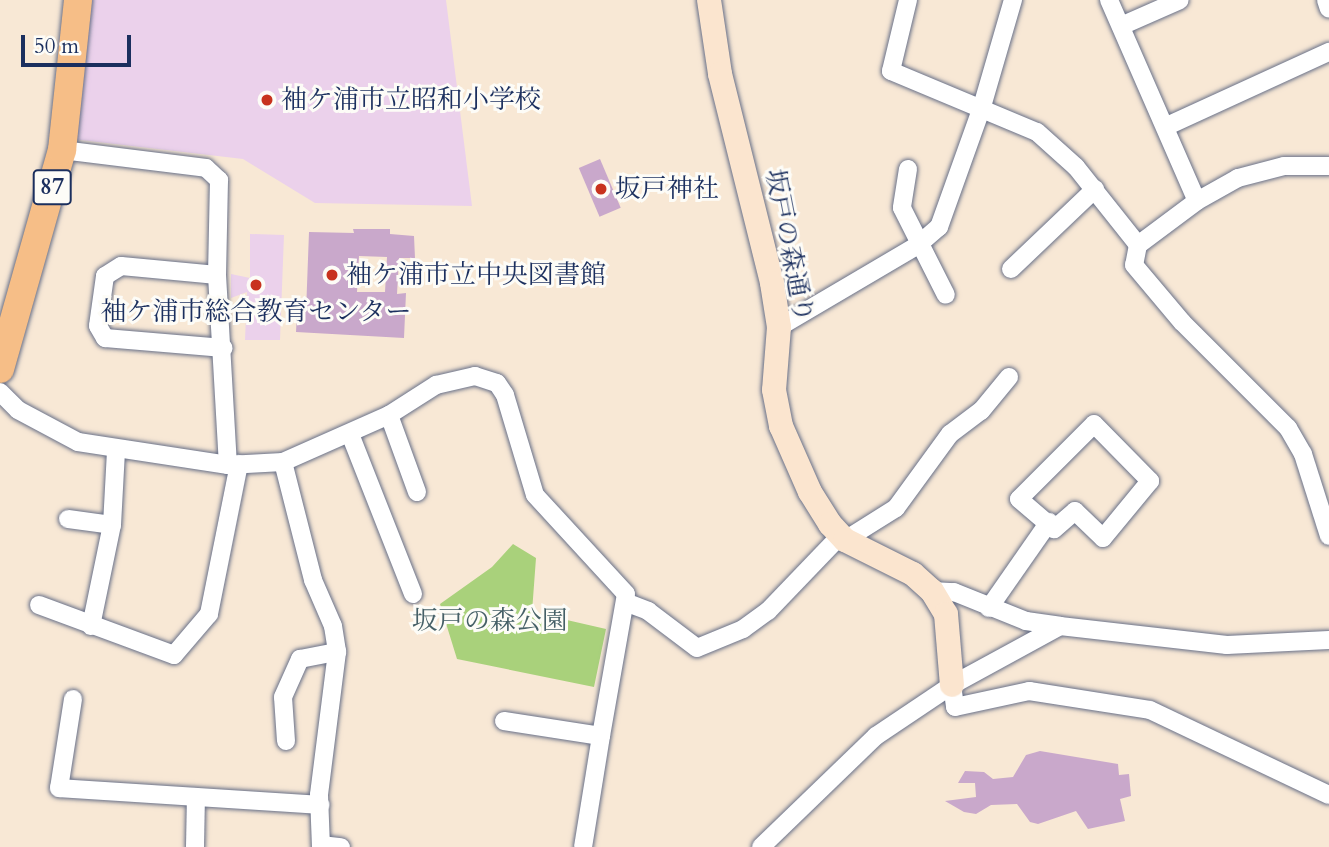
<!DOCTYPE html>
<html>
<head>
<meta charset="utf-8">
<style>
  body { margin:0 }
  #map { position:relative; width:1329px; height:847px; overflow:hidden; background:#f8e8d5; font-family:Cardo,"Noto Serif JP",serif }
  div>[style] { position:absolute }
  .built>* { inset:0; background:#ebd1eb }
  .green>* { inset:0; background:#a9d17b }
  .building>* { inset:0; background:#c9a8cb; transform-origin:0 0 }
  .roads { filter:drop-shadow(0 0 2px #687088) drop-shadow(0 0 2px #687088) }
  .street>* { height:18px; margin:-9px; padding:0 9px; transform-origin:9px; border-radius:9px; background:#fff }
  .secondary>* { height:24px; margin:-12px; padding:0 12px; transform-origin:12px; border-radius:12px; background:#fbe5cf }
  .primary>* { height:28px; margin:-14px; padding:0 14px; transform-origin:14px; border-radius:14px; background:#f6be87 }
  .dots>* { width:19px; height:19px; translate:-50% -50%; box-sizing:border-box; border:4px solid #fdfcf7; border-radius:50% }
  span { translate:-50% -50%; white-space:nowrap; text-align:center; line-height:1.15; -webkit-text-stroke:6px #fdfcf7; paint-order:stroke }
  .shield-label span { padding:2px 5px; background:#fdfcf7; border:2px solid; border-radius:5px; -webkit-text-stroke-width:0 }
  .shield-label { font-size:24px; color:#1b2f5e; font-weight:700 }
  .poi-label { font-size:26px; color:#1b2f5e }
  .left { translate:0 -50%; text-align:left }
  .street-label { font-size:26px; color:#1b2f5e }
  .park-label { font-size:26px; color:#466067 }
  .scale { position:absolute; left:21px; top:35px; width:110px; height:32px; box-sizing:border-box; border:4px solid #1b2f5e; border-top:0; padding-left:9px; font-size:21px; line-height:24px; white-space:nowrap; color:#1b2f5e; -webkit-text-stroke:5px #fdfcf7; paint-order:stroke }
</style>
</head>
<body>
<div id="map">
  <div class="built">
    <div style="clip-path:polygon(89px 0,446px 0,472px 206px,315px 203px,243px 159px,72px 139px)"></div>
    <div style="clip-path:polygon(250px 234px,284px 235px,280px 340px,245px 340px,247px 292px,231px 298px,231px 274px,250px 278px)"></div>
  </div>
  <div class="green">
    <div style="clip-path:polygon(513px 544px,536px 558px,532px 612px,606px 629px,594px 687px,457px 659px,440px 604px,492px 567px)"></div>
  </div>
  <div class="building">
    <div style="left:600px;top:159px;width:53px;height:23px;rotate:67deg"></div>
    <div style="clip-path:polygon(evenodd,353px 229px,390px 229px,390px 234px,414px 236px,415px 258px,399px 258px,397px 294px,406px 293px,404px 338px,296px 332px,297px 312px,306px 312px,309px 232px,354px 233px,353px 229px,359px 256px,387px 257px,385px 292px,357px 292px,359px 256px)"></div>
    <div style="clip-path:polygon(1040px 751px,1118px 764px,1119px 775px,1129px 774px,1131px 796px,1120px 799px,1125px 821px,1088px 829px,1076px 811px,1038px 824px,1030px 822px,1017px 804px,991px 805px,976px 814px,964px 812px,945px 801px,976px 797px,975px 783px,958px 783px,965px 771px,984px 772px,993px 779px,1013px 777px,1026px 755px)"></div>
  </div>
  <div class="roads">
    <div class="street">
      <div style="left:908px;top:0;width:73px;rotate:103.5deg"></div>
      <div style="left:891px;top:71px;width:158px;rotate:22.7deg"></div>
      <div style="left:1037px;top:132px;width:52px;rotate:41.9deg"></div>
      <div style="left:1076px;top:167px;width:100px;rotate:51.5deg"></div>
      <div style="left:1109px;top:0;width:219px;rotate:66.4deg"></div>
      <div style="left:1326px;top:0;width:9px;rotate:72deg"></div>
      <div style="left:1121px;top:26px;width:64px;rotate:-23.8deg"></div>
      <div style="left:1167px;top:126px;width:178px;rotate:-24.6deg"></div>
      <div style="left:62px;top:150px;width:145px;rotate:7.1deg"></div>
      <div style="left:206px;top:168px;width:18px;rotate:43deg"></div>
      <div style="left:219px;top:180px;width:95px;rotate:91.2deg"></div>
      <div style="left:217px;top:275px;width:190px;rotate:86.7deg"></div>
      <div style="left:1329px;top:166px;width:45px;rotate:180deg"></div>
      <div style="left:1284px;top:166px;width:48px;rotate:165.4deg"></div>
      <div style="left:1238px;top:178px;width:47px;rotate:150.7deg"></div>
      <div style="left:1197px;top:201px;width:74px;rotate:143.3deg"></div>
      <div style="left:1138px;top:245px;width:20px;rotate:101deg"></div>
      <div style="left:1134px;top:265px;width:75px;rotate:49.9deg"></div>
      <div style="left:1182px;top:322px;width:150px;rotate:45deg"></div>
      <div style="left:1288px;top:428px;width:30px;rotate:60deg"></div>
      <div style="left:1303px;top:454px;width:86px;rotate:72.4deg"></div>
      <div style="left:908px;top:169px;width:39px;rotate:99deg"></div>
      <div style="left:902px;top:208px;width:97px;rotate:63.2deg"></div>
      <div style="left:1011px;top:269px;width:116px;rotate:-43.6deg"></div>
      <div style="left:217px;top:275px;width:96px;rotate:-174.6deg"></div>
      <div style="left:121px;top:266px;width:19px;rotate:148deg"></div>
      <div style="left:105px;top:276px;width:50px;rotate:98deg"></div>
      <div style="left:98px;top:326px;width:14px;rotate:60deg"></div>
      <div style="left:105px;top:338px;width:119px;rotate:4.8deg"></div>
      <div style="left:779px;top:327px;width:161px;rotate:-30.5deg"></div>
      <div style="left:918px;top:245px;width:28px;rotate:-41deg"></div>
      <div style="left:939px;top:227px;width:124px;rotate:-70.3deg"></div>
      <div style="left:981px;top:110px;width:115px;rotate:-73.8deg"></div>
      <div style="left:0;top:392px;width:25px;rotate:45deg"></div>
      <div style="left:18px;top:410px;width:68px;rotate:28.1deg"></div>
      <div style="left:78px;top:442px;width:152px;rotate:8.7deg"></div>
      <div style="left:228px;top:465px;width:55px;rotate:-3.1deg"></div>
      <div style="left:283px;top:462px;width:116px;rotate:-23.9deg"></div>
      <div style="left:389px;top:415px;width:56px;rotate:-32.6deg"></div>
      <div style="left:436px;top:385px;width:40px;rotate:-13deg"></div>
      <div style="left:475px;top:376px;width:23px;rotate:18deg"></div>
      <div style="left:497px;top:383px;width:14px;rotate:56deg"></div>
      <div style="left:505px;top:395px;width:104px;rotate:73.3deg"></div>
      <div style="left:535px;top:495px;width:134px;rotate:47.4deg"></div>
      <div style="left:626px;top:594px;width:144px;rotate:100deg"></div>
      <div style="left:389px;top:415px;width:82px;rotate:70deg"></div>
      <div style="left:1094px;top:424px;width:80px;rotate:45.5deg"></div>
      <div style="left:1150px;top:481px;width:74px;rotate:129.5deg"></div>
      <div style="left:1103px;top:538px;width:39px;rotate:-136deg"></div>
      <div style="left:1075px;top:511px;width:28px;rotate:139deg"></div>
      <div style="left:1054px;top:529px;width:46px;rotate:-139.4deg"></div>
      <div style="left:1019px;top:499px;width:106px;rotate:-45deg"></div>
      <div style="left:350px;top:434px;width:172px;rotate:68.5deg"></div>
      <div style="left:283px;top:462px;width:122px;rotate:75.7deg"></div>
      <div style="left:313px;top:580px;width:50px;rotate:66.5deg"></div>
      <div style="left:333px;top:626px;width:26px;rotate:81deg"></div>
      <div style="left:337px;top:652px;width:144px;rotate:97.2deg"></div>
      <div style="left:319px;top:795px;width:52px;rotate:87.8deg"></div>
      <div style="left:68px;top:519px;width:44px;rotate:7.8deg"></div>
      <div style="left:845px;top:540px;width:60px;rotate:-32.1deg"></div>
      <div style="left:896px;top:508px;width:92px;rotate:-53.9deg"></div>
      <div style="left:950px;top:434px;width:39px;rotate:-37deg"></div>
      <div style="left:981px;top:411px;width:44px;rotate:-50.5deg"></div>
      <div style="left:932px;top:591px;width:22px;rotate:3deg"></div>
      <div style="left:954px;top:592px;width:78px;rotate:21.9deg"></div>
      <div style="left:1026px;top:621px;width:34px;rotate:8deg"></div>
      <div style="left:1060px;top:626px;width:168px;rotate:6.5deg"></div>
      <div style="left:1227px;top:645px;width:102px;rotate:-2.8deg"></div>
      <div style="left:625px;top:602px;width:25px;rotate:21deg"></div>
      <div style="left:648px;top:611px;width:61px;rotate:37.1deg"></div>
      <div style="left:697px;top:648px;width:50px;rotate:-22.4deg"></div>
      <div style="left:743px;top:629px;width:31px;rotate:-36deg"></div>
      <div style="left:768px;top:611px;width:105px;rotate:-46.2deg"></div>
      <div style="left:39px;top:605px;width:144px;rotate:20.3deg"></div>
      <div style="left:174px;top:655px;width:54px;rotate:-49.5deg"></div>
      <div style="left:209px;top:614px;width:153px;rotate:-78.7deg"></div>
      <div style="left:989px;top:608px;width:105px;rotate:-55.1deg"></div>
      <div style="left:91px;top:626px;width:103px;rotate:-78.3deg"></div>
      <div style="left:112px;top:525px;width:75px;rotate:-86.9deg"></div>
      <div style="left:952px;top:685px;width:22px;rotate:82deg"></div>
      <div style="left:955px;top:707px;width:76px;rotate:-12.2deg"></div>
      <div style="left:1029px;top:691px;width:122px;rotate:8.9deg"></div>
      <div style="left:1150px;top:710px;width:198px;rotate:25.4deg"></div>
      <div style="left:73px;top:699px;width:90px;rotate:98.9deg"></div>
      <div style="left:59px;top:788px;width:262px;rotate:3.7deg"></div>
      <div style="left:504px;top:721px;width:98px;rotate:8.8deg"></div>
      <div style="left:601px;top:736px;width:112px;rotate:99.2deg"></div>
      <div style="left:286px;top:741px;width:44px;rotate:-93.9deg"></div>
      <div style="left:283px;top:697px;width:42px;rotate:-65.9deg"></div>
      <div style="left:300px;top:659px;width:38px;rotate:-11deg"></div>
      <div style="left:321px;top:845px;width:20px;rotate:6deg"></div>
      <div style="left:195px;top:847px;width:50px;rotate:-88.9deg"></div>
      <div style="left:761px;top:847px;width:160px;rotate:-44deg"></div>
      <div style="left:876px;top:736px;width:92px;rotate:-33.9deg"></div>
      <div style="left:952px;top:685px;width:123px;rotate:-28.6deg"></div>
    </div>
    <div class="secondary">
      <div style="left:709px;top:0;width:75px;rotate:81.5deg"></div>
      <div style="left:720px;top:74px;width:215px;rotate:76deg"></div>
      <div style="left:772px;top:283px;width:45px;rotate:81deg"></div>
      <div style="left:779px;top:327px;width:63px;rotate:94.5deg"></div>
      <div style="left:774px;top:390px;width:37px;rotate:79deg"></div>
      <div style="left:781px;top:426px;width:72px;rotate:66.3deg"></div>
      <div style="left:810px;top:492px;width:38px;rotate:58deg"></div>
      <div style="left:830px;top:524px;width:22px;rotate:47deg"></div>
      <div style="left:845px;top:540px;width:76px;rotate:26.6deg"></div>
      <div style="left:913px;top:574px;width:25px;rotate:42deg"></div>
      <div style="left:932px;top:591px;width:27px;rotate:59deg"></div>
      <div style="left:946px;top:614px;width:71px;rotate:85.2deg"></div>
    </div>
    <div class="primary">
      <div style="left:0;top:369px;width:228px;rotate:-74.2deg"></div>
      <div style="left:62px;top:150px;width:151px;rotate:-83.9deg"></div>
    </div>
  </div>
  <div class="dots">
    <div style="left:267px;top:100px;background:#c8321e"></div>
    <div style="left:601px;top:189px;background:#c8321e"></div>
    <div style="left:332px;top:275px;background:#c8321e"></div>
    <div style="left:256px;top:285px;background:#c8321e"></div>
  </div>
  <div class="shield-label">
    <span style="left:52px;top:187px">87</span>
  </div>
  <div class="poi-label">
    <span class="left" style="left:281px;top:100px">袖ケ浦市立昭和小学校</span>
    <span class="left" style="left:615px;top:189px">坂戸神社</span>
    <span class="left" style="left:346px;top:275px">袖ケ浦市立中央図書館</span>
    <span style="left:256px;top:312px">袖ケ浦市総合教育センター</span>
  </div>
  <div class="street-label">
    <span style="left:789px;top:246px;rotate:79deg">坂戸の森通り</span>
  </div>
  <div class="park-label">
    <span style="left:490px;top:621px">坂戸の森公園</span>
  </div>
  <div class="scale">50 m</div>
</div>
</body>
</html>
